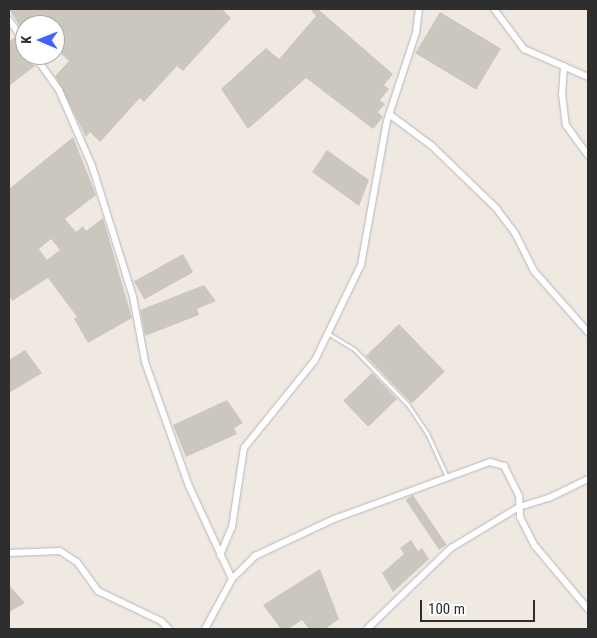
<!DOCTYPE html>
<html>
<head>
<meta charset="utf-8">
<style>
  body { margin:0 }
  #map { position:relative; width:597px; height:638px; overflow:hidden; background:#efe9e1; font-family:"Roboto Condensed",sans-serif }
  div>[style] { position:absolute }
  .building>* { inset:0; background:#cbc7bf; transform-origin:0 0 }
  .roads { filter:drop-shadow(0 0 1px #b4b7c1) drop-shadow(0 0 1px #b4b7c1) }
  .service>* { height:3px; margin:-1.5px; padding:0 1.5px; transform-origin:1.5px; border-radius:1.5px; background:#fff }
  .minor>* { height:6px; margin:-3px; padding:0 3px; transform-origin:3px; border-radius:3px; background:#fff }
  span { translate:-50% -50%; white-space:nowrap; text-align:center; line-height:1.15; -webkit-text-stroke:4.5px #fff; paint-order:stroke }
  .frame { position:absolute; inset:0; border:10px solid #2e2e2e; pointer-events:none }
  .north { position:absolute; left:15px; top:15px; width:50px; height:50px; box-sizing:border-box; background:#fff; border:1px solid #ababab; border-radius:50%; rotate:271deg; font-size:14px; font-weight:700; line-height:20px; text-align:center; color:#2e2e2e }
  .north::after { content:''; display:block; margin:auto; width:18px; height:22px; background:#4264fb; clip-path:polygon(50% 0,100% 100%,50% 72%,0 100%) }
  .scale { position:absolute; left:420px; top:600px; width:115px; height:22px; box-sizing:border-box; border:2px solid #2e2e2e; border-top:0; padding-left:6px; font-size:15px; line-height:18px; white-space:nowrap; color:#2e2e2e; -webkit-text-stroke:4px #fff; paint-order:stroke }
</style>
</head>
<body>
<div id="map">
  <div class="building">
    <div style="clip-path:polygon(9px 9px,222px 9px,231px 18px,183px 71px,177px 66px,144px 102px,140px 98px,100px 142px,90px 132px,86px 137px,55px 76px,69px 61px,55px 48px,55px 25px,25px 25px,25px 34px)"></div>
    <div style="clip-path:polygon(310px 9px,318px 9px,393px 74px,384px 85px,389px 89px,380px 100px,385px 104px,378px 112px,383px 117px,373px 129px,306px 78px,248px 129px,221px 89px,266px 48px,279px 59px,316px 16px)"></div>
    <div style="left:440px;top:12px;width:71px;height:48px;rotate:31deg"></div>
    <div style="clip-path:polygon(15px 37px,35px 66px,9px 86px,9px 42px)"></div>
    <div style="clip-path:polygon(evenodd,73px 137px,96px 195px,65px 219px,76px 232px,83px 226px,86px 231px,103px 218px,132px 318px,88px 343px,74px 319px,77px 317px,48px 278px,12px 301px,9px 295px,9px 189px,73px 137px,51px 239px,60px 250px,47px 260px,39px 249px,51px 239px)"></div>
    <div style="clip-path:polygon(327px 150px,369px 180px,359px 206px,312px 172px)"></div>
    <div style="left:183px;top:254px;width:21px;height:56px;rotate:61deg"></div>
    <div style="clip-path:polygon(204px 285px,216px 301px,197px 309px,199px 315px,145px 336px,140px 310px)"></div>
    <div style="left:399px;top:324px;width:66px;height:46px;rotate:46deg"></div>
    <div style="clip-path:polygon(25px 350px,42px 373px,9px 393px,9px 360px)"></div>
    <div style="left:372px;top:373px;width:36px;height:40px;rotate:46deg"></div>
    <div style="clip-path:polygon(227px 400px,243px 423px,234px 428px,237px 434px,186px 457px,173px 425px)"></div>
    <div style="left:413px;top:495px;width:60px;height:9px;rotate:56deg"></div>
    <div style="clip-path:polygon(411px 540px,418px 551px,422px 548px,429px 559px,393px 592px,382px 573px,404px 554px,400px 548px)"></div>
    <div style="clip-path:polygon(320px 569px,339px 619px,325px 629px,309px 629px,302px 620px,288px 629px,281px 629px,263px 605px)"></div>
    <div style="clip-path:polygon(9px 585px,25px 603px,9px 612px)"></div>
  </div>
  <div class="roads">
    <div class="service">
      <div style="left:329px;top:334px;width:29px;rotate:31deg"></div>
      <div style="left:354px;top:349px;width:78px;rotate:46deg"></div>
      <div style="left:408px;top:405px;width:34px;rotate:56deg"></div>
      <div style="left:427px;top:433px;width:48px;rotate:65.6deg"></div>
    </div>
    <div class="minor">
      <div style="left:494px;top:9px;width:50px;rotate:53.1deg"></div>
      <div style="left:524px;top:49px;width:70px;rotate:23.6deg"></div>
      <div style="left:9px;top:20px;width:27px;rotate:54deg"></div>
      <div style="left:34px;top:55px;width:43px;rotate:54.5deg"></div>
      <div style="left:59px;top:90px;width:83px;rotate:66.5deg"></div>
      <div style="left:92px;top:166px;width:137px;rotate:72.6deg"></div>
      <div style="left:133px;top:297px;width:66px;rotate:79.5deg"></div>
      <div style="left:145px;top:362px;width:132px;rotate:70.5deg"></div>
      <div style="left:189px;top:486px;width:102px;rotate:65.2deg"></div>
      <div style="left:564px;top:66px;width:28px;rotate:94deg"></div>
      <div style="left:562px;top:94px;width:31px;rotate:83deg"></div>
      <div style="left:566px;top:125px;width:37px;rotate:54deg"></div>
      <div style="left:389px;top:114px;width:54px;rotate:36.7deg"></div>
      <div style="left:432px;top:146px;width:89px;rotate:44.1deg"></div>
      <div style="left:496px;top:208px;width:31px;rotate:53deg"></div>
      <div style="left:515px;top:233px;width:42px;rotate:63.4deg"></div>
      <div style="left:534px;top:271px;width:81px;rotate:48.5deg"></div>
      <div style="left:9px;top:553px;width:51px;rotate:-2.2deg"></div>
      <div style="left:60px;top:551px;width:20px;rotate:33deg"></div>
      <div style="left:77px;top:562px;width:36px;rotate:54deg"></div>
      <div style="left:98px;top:591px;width:70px;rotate:25.5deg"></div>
      <div style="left:161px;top:621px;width:11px;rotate:45deg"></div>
      <div style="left:220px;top:555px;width:30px;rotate:-67deg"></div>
      <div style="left:232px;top:527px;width:80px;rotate:-81.4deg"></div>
      <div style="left:244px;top:448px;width:113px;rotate:-51.1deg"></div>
      <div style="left:315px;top:360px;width:106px;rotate:-64.2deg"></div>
      <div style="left:361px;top:265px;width:146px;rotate:-79.8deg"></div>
      <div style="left:387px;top:121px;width:93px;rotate:-71.8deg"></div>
      <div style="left:416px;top:33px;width:24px;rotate:-83deg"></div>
      <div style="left:205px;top:629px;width:57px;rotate:-61.6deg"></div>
      <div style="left:232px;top:579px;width:33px;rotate:-45deg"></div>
      <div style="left:255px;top:556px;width:87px;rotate:-25.1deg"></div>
      <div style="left:334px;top:519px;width:166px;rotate:-20.1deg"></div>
      <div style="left:490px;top:462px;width:15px;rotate:16deg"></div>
      <div style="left:504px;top:466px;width:34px;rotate:63deg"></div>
      <div style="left:519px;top:496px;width:21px;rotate:87deg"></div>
      <div style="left:520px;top:517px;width:33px;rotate:63deg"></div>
      <div style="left:535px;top:546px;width:82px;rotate:49.9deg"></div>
      <div style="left:367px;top:629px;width:117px;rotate:-44deg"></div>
      <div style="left:451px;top:548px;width:79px;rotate:-31.1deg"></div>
      <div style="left:519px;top:507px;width:31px;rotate:-17deg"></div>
      <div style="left:549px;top:498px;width:43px;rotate:-26deg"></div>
    </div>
  </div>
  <div class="frame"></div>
  <div class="north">K</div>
  <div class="scale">100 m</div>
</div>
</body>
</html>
